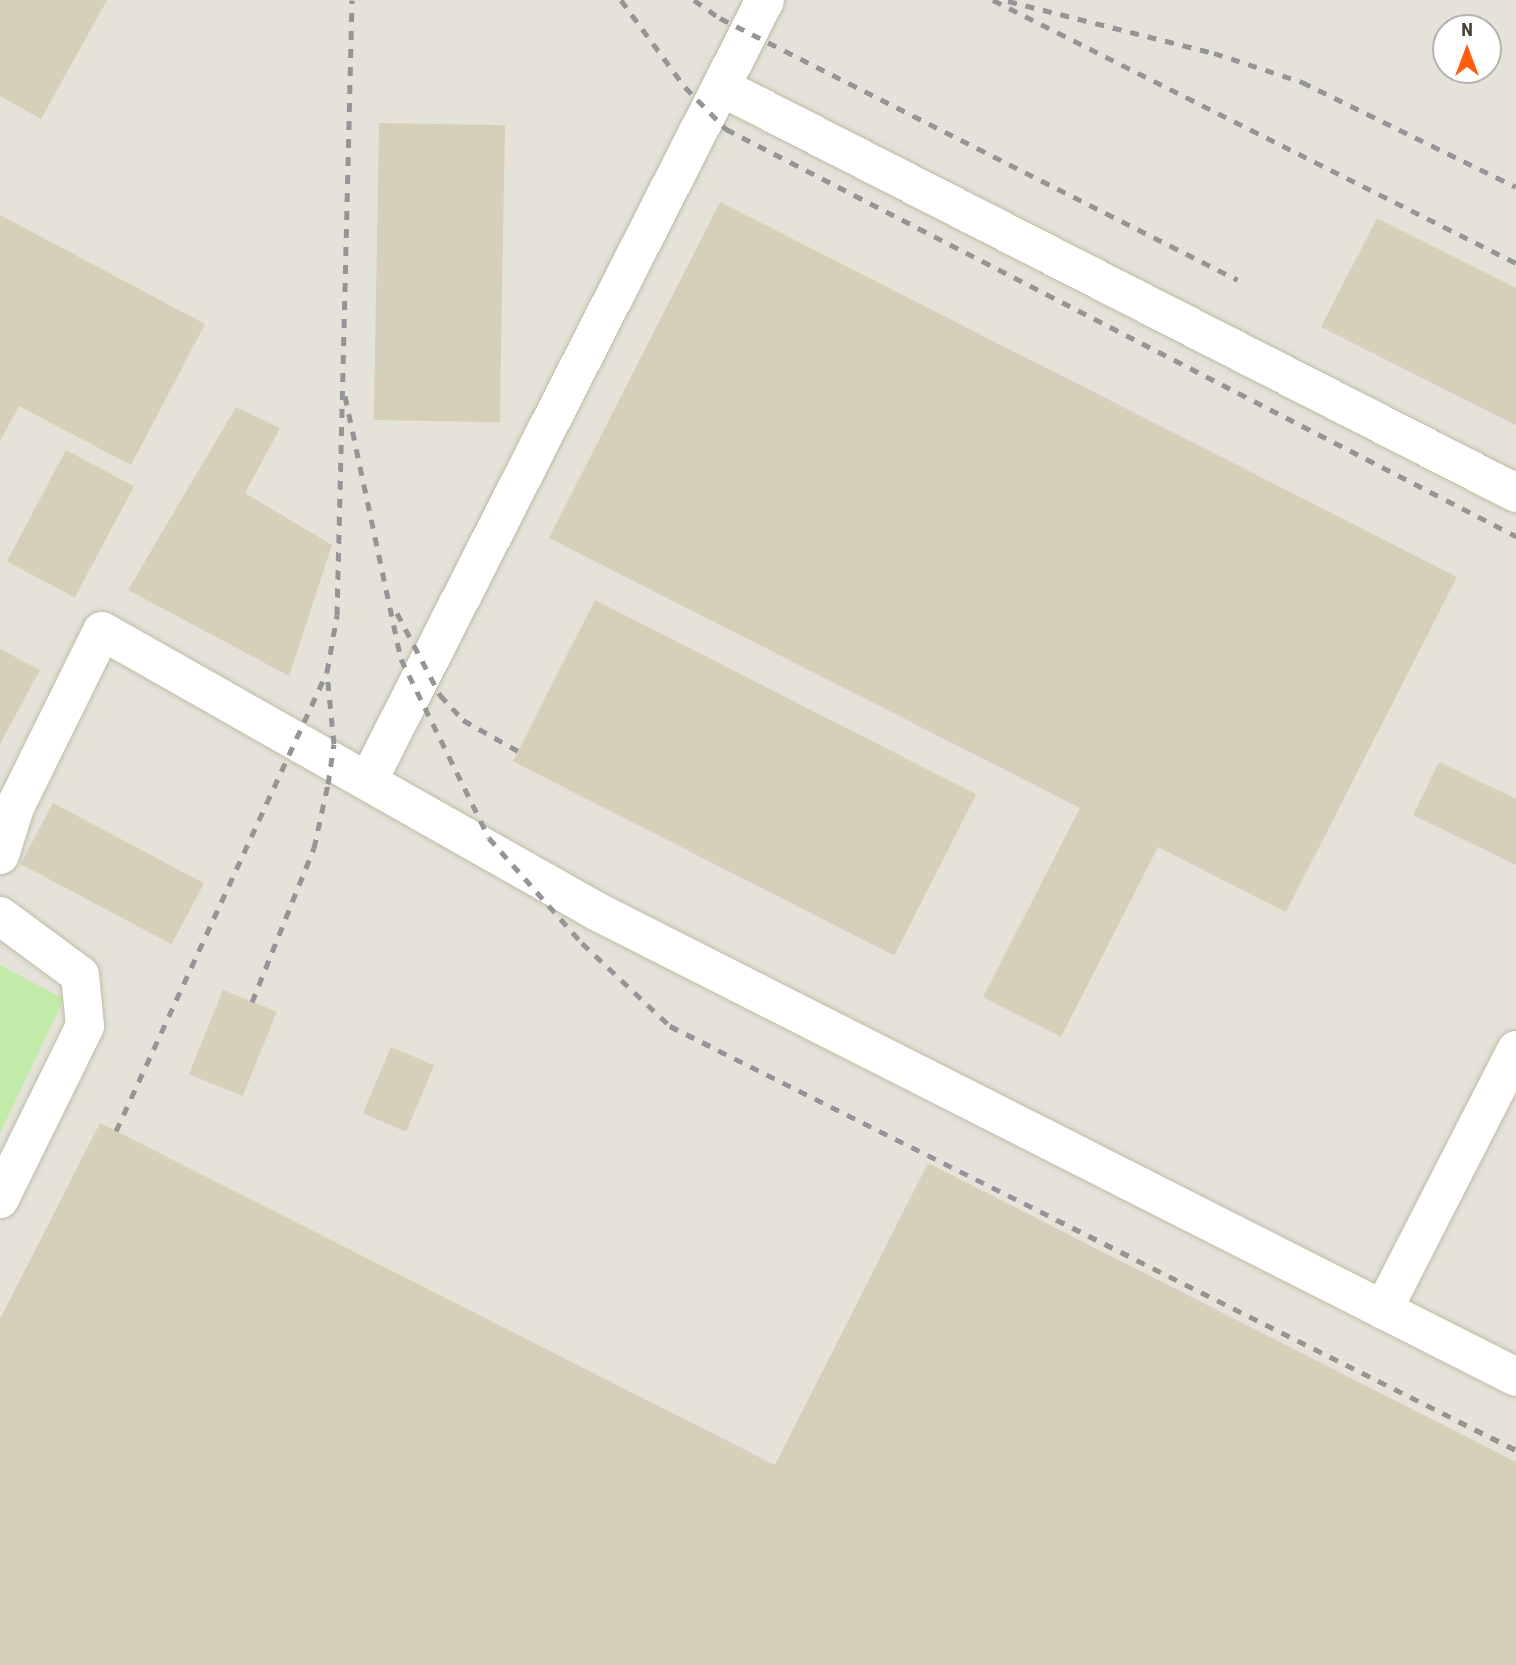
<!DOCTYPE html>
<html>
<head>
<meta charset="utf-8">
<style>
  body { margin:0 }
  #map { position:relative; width:1516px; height:1665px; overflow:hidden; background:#f3f1e4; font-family:"Roboto Condensed",sans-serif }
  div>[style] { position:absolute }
  .industrial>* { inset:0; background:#e5e2d9 }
  .green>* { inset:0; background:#c2ebaa }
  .building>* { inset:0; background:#d6cfb9; transform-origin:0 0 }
  .roads { filter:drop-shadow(0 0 2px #bfbba6) drop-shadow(0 0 2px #bfbba6) }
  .minor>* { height:38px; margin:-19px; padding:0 19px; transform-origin:19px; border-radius:19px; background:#fff }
  .rail>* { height:5px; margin-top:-2.5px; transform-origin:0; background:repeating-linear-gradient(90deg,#959595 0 9px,transparent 0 18px) }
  span { translate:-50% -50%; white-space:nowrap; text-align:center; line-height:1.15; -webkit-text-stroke:5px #fff; paint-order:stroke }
  .north { position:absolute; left:1432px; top:14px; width:70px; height:70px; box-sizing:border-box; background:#fff; border:2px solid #b5b3ae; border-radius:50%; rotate:0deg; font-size:19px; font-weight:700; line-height:28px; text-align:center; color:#464234 }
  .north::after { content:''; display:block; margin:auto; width:24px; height:32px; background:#ff5c0f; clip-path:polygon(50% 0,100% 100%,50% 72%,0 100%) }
</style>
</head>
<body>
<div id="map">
  <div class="industrial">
    <div style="clip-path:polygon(evenodd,0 0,1516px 0,1516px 1665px,0 1665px,0 0,1446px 28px,1488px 28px,1488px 70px,1446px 70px,1446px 28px)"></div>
  </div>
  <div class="green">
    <div style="clip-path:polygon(0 965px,64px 999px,0 1133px)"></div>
  </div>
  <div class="building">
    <div style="clip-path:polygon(0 0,107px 0,41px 119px,0 96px)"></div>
    <div style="left:379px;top:123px;width:126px;height:297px;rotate:1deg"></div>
    <div style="clip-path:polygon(720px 202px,1457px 577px,1286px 912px,1158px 847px,1061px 1037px,983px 997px,1080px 808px,549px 538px)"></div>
    <div style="clip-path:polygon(0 215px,205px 324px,131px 465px,19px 406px,0 441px)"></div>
    <div style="clip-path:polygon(1377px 218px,1516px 288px,1516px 425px,1321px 327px)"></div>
    <div style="clip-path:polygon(236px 407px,280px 428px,245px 493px,332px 545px,289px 676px,128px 590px)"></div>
    <div style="left:66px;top:450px;width:77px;height:126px;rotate:28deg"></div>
    <div style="left:595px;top:600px;width:428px;height:181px;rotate:27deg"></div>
    <div style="clip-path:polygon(0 649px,40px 670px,0 744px)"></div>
    <div style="clip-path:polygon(1439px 762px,1516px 799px,1516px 865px,1413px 815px)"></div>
    <div style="left:53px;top:803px;width:171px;height:69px;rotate:28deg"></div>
    <div style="left:223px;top:990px;width:58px;height:91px;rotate:22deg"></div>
    <div style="left:391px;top:1047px;width:47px;height:72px;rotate:23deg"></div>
    <div style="clip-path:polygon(100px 1123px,775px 1465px,928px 1163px,1516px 1462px,1516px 1665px,0 1665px,0 1319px)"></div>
  </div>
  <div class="roads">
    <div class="minor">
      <div style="left:721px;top:87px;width:893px;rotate:27.05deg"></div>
      <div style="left:368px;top:781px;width:876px;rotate:-63.05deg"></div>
      <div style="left:0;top:855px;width:50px;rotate:-72.6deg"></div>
      <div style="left:15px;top:807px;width:196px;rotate:-63.7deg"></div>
      <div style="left:102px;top:631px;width:568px;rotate:29.54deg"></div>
      <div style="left:596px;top:911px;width:1031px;rotate:26.86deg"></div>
      <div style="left:0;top:916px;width:99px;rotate:36.4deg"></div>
      <div style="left:80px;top:975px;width:51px;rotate:84.4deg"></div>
      <div style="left:85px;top:1026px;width:193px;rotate:116.2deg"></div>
      <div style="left:1383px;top:1310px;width:292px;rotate:-62.9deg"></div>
    </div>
  </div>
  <div class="rail">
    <div style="left:621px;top:0;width:108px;rotate:53.7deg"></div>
    <div style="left:685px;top:87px;width:59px;rotate:45.7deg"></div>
    <div style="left:726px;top:129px;width:889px;rotate:27.26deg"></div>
    <div style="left:694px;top:0;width:32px;rotate:35deg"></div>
    <div style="left:720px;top:18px;width:580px;rotate:26.83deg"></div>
    <div style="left:993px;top:0;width:585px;rotate:26.7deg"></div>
    <div style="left:1008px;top:1px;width:212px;rotate:14.2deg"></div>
    <div style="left:1214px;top:53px;width:93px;rotate:18.2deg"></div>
    <div style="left:1302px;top:82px;width:238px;rotate:26.1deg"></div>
    <div style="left:345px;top:396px;width:269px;rotate:78deg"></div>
    <div style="left:401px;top:659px;width:199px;rotate:63.8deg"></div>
    <div style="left:489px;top:838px;width:140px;rotate:48.5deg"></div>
    <div style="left:582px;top:943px;width:121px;rotate:43.3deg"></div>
    <div style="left:670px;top:1026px;width:946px;rotate:26.62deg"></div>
    <div style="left:397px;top:613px;width:93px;rotate:62.3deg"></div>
    <div style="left:440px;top:695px;width:34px;rotate:47deg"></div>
    <div style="left:463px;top:720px;width:63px;rotate:29.4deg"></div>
    <div style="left:252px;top:1002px;width:166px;rotate:-68.1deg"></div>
    <div style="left:314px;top:848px;width:66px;rotate:-77.7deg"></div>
    <div style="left:328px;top:784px;width:40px;rotate:-81.5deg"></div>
    <div style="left:334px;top:744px;width:72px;rotate:-95.6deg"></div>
    <div style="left:116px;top:1131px;width:505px;rotate:-65.31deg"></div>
    <div style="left:327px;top:672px;width:58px;rotate:-80deg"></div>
    <div style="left:337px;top:615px;width:615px;rotate:-88.6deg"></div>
  </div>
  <div class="north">N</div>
</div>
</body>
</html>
